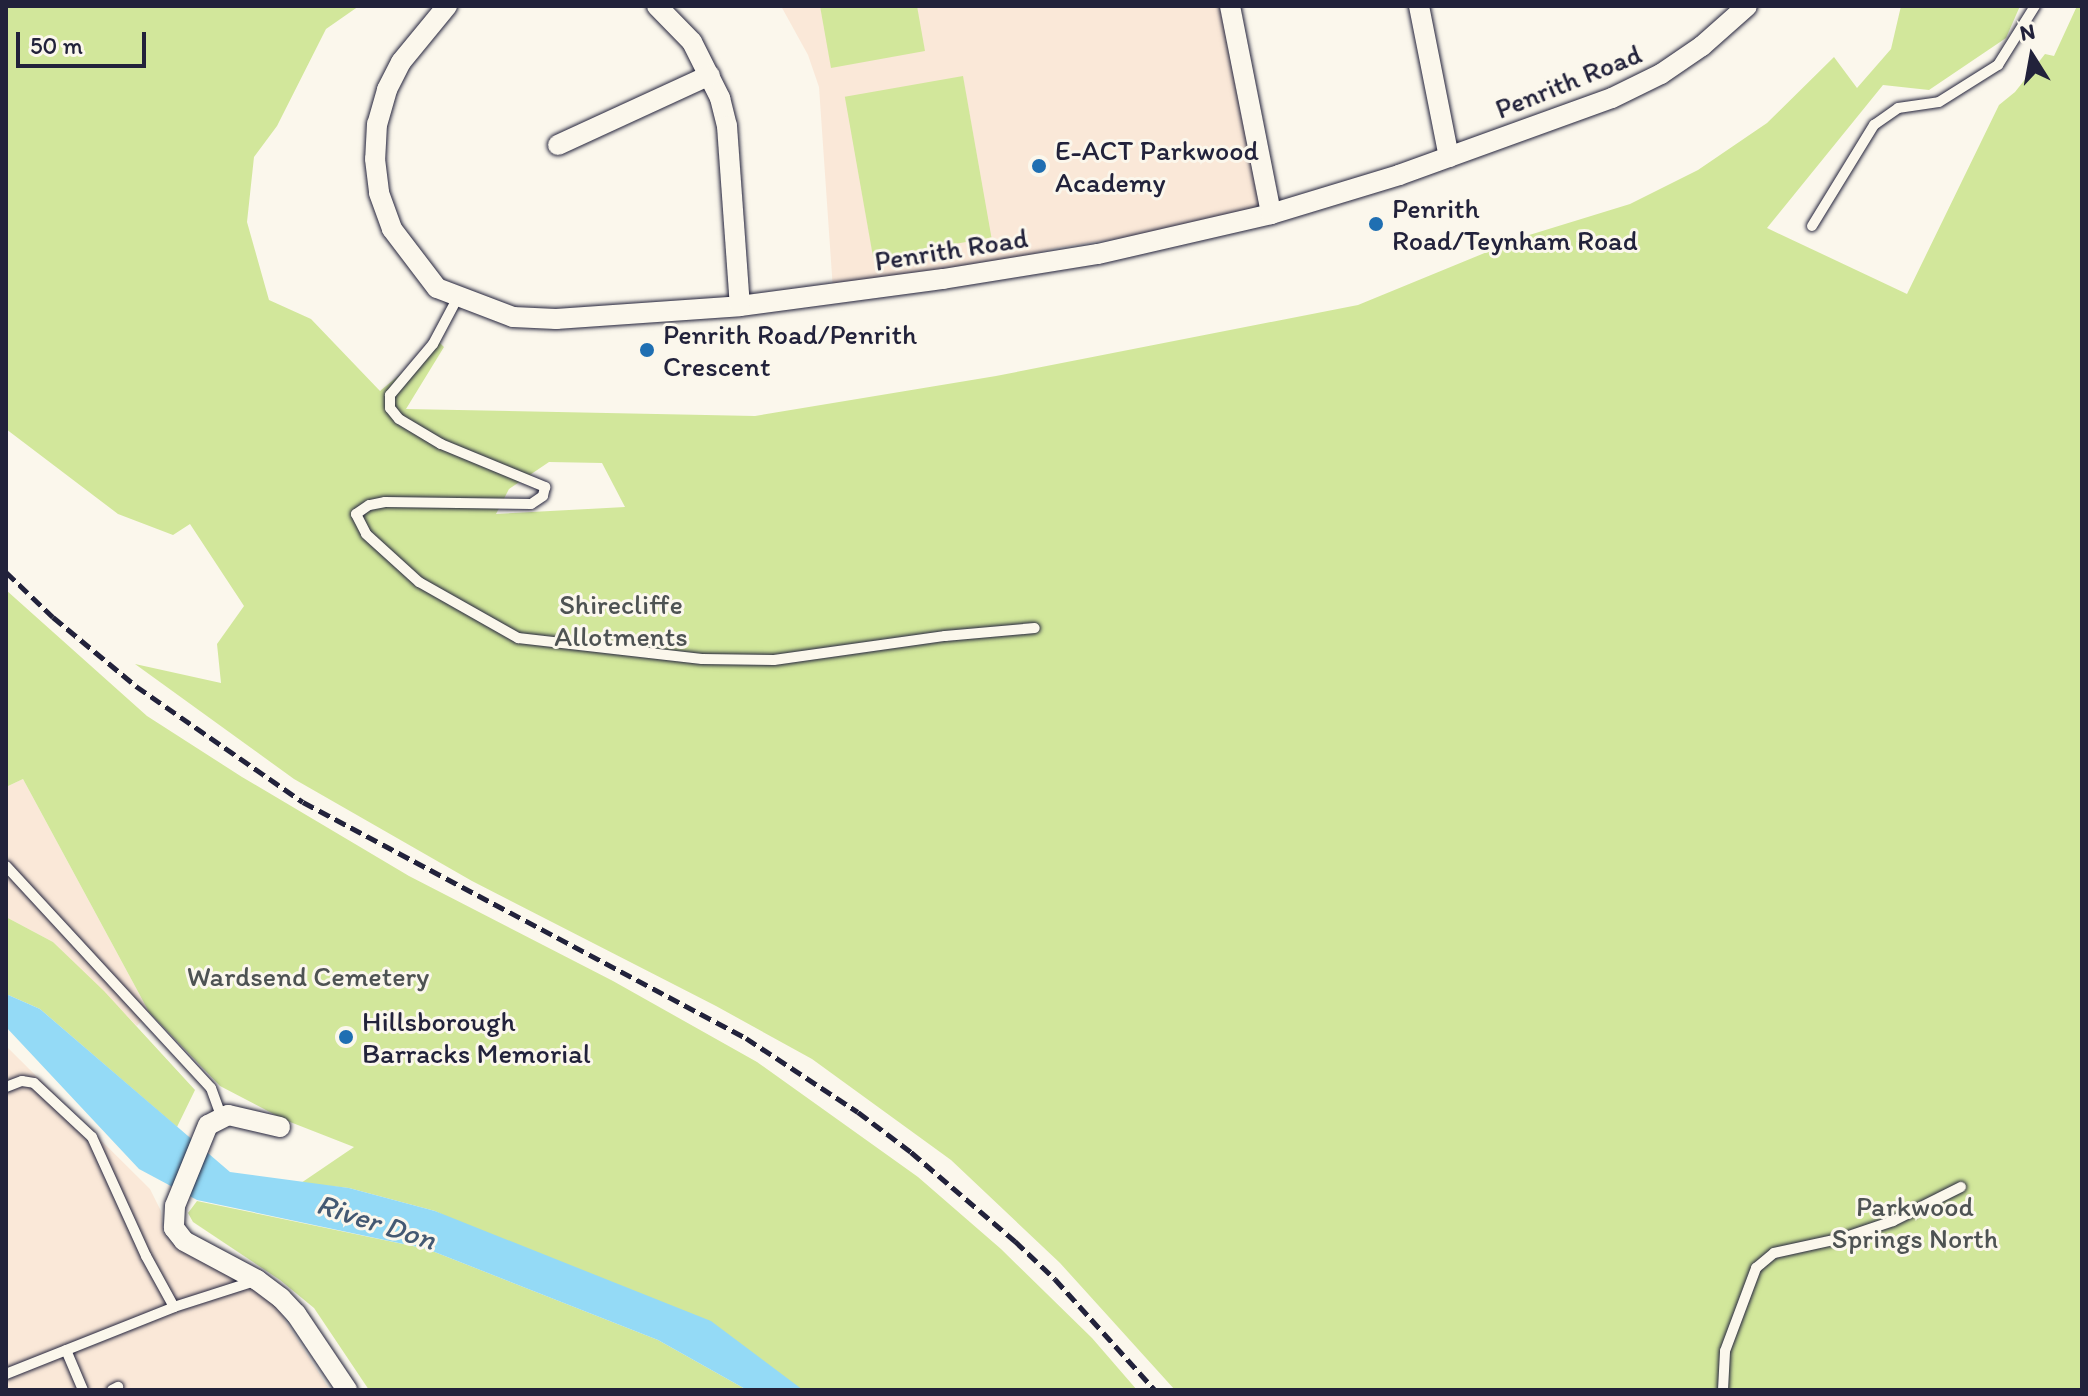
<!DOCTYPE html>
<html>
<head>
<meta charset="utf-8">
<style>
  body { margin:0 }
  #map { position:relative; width:2088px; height:1396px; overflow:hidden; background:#fbf7ec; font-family:Itim,sans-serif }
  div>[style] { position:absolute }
  .built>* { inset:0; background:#fae8d8 }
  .green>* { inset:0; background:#d2e79b; transform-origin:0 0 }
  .water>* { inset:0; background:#94daf6 }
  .roads { filter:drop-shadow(0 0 2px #22223b) drop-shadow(0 0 2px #22223b) }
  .lane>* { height:10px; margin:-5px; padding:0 5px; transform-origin:5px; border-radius:5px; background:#fbf7ec }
  .street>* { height:20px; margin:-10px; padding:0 10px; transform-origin:10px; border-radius:10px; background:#fbf7ec }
  .rail>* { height:5px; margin-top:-2.5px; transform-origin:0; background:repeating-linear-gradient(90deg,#22223b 0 12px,transparent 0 18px) }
  .dots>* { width:22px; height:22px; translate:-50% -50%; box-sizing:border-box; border:4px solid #fbf7ec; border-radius:50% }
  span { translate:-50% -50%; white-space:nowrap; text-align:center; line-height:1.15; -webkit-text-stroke:6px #fbf7ec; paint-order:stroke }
  .street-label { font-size:28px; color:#22223b }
  .poi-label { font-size:28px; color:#22223b }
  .left { translate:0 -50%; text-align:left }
  .park-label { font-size:28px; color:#4e5353 }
  .water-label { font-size:30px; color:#445973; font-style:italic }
  .frame { position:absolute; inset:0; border:8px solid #22223b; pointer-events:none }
  .north { position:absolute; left:1992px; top:16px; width:80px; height:80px; -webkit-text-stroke:6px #fbf7ec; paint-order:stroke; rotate:349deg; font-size:22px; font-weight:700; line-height:32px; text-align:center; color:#22223b }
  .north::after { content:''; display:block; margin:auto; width:28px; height:36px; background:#22223b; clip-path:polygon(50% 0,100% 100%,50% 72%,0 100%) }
  .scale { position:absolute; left:16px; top:32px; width:130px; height:36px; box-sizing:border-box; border:4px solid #22223b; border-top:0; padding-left:10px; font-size:24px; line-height:28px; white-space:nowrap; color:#22223b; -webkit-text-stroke:6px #fbf7ec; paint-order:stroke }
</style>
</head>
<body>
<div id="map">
  <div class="built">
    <div style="clip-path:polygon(781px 6px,1222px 6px,1260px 208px,1251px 218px,1056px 248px,959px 273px,833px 290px,819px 87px,808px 55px)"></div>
    <div style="clip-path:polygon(23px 779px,149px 1012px,137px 1026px,53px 942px,6px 917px,6px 787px)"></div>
    <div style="clip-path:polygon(6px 1046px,150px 1189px,161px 1211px,163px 1232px,173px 1244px,267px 1292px,330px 1390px,6px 1390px)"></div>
  </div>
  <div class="green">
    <div style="clip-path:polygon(evenodd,6px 6px,359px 6px,326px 29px,277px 126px,254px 157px,247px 222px,269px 300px,311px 319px,380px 391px,439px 342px,444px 347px,406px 409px,755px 416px,996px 376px,1358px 305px,1526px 236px,1630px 204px,1698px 170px,1767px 123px,1834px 57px,1857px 88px,1891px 49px,1901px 6px,2020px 6px,2006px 38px,1929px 90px,1883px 85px,1767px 228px,1907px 294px,1999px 105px,2015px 92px,2045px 54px,2054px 56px,2077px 6px,2082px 6px,2082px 1390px,1175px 1390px,1060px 1263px,951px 1160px,812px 1059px,716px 1006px,472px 881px,294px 779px,135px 664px,221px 683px,217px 644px,244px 606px,190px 524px,173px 535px,118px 514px,6px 429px,6px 6px,549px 462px,602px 463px,625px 507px,496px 514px,509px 489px,549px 462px)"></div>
    <div style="clip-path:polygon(820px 6px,917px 6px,925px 51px,831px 68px)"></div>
    <div style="left:963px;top:76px;width:164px;height:120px;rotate:80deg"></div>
    <div style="clip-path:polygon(6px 590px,147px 716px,242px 777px,409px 876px,613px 981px,757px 1062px,918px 1177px,1001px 1249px,1092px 1338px,1137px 1390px,803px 1390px,435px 1211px,349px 1188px,301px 1183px,354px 1147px,285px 1120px,220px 1086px,149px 1012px,23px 779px,6px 787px)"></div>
    <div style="clip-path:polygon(6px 917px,53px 942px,104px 991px,195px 1090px,177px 1127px,40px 1009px,6px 994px)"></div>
    <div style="clip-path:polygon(197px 1201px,427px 1249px,658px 1340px,747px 1390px,369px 1390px,314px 1308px,280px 1280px,193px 1222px,188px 1213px)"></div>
  </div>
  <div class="water">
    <div style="clip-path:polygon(6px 994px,40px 1009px,230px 1172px,349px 1188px,435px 1211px,711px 1321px,803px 1390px,747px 1390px,658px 1340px,427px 1249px,197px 1200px,139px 1169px,6px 1027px)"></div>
  </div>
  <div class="roads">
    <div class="lane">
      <div style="left:1812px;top:226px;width:119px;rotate:-58.5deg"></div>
      <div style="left:1874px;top:125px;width:29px;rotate:-35deg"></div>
      <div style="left:1898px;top:108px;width:41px;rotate:-8.3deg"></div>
      <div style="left:1939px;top:102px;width:70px;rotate:-32.1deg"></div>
      <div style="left:1998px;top:65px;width:70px;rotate:-57.9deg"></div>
      <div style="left:458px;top:297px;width:53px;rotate:118deg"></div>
      <div style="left:433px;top:344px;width:67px;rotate:130.1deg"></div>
      <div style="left:390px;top:395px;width:13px;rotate:90deg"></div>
      <div style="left:390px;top:408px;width:14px;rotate:51deg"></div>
      <div style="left:399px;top:419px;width:49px;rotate:30.8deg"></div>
      <div style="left:441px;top:444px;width:113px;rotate:22.5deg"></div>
      <div style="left:545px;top:487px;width:9px;rotate:103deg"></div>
      <div style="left:543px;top:496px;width:14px;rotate:146deg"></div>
      <div style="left:531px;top:504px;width:146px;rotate:-179.2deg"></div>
      <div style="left:385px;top:502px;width:16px;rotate:169deg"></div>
      <div style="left:369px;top:505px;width:16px;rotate:145deg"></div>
      <div style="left:356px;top:514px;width:22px;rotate:63deg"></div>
      <div style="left:366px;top:534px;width:72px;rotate:42.2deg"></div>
      <div style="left:419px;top:582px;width:114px;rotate:29.5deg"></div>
      <div style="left:518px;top:638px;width:185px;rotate:6.5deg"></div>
      <div style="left:702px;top:659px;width:72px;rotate:0.8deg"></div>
      <div style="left:774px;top:660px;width:173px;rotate:-8deg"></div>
      <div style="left:945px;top:636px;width:90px;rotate:-5.1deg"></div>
      <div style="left:6px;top:866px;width:302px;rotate:47.3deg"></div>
      <div style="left:211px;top:1088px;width:30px;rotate:70deg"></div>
      <div style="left:6px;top:1087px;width:17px;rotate:-21deg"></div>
      <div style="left:22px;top:1081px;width:12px;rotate:9deg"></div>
      <div style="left:34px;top:1083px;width:79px;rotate:43deg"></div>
      <div style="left:92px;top:1137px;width:131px;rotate:65.6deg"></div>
      <div style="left:146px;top:1256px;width:58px;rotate:61.2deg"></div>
      <div style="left:66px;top:1350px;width:43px;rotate:67deg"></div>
      <div style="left:6px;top:1374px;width:181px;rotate:-21.7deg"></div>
      <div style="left:174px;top:1307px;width:85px;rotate:-17.8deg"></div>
      <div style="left:112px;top:1390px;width:7px;rotate:-27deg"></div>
      <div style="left:1723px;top:1390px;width:39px;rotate:-87deg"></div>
      <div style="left:1725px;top:1351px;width:89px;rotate:-69.5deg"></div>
      <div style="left:1756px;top:1268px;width:23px;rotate:-40deg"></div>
      <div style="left:1774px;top:1253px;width:71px;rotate:-12.3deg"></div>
      <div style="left:1843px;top:1238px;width:53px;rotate:-18.8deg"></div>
      <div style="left:1893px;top:1221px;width:76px;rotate:-26.6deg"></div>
    </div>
    <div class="street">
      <div style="left:447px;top:6px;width:72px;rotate:129.4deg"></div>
      <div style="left:401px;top:62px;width:31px;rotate:117deg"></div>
      <div style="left:387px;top:90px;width:35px;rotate:106deg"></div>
      <div style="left:377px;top:124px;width:35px;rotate:93deg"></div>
      <div style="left:375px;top:159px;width:34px;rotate:83deg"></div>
      <div style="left:379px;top:193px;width:38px;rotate:70deg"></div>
      <div style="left:392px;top:229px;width:74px;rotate:52.7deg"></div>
      <div style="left:437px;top:288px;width:81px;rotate:20.9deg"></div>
      <div style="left:513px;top:317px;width:43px;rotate:2.7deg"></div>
      <div style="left:556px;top:319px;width:184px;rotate:-4deg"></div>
      <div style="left:740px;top:306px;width:205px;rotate:-7.6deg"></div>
      <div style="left:943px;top:279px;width:157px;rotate:-9.2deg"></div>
      <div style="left:1098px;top:254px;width:178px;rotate:-13deg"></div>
      <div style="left:1271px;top:214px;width:134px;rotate:-16.9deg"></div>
      <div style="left:1399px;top:175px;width:226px;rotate:-19.9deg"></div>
      <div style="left:1612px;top:98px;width:55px;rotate:-26.1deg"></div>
      <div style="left:1661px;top:74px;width:50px;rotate:-34.3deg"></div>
      <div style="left:1702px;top:46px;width:60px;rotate:-41.6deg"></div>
      <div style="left:657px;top:6px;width:50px;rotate:45.8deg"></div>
      <div style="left:692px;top:42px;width:63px;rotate:63.4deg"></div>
      <div style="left:720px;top:98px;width:29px;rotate:76deg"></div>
      <div style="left:727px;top:126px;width:180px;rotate:85.9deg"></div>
      <div style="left:1230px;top:6px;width:212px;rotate:78.8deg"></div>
      <div style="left:1419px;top:6px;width:154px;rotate:78.8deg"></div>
      <div style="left:558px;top:145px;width:167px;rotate:-24.7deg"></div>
      <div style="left:280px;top:1127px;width:53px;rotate:-167deg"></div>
      <div style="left:228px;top:1115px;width:22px;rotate:153deg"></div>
      <div style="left:208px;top:1125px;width:87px;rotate:112.2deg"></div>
      <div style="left:175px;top:1206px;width:22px;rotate:93deg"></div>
      <div style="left:174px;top:1228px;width:16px;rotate:52deg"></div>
      <div style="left:184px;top:1241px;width:83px;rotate:28.1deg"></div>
      <div style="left:257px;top:1280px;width:30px;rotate:37deg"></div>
      <div style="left:281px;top:1298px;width:22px;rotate:47deg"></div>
      <div style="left:296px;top:1314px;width:92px;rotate:56.1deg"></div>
    </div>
  </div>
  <div class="rail">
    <div style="left:6px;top:572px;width:65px;rotate:43.8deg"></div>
    <div style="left:53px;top:617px;width:108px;rotate:39.7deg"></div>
    <div style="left:136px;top:686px;width:203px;rotate:34.8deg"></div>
    <div style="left:303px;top:802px;width:502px;rotate:28.05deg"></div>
    <div style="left:746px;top:1038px;width:134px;rotate:33.5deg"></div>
    <div style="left:858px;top:1112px;width:66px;rotate:37deg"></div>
    <div style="left:911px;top:1152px;width:137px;rotate:40.6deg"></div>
    <div style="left:1015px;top:1241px;width:55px;rotate:43.5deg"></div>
    <div style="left:1055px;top:1279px;width:149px;rotate:48deg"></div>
  </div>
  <div class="dots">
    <div style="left:1039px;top:166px;background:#1f6fb2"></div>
    <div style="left:1376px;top:224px;background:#1f6fb2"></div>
    <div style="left:647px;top:350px;background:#1f6fb2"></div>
    <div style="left:346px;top:1037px;background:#1f6fb2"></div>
  </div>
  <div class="street-label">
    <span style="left:1568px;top:81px;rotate:-22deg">Penrith Road</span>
    <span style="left:951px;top:249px;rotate:-9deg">Penrith Road</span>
  </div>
  <div class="poi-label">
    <span class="left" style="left:1055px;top:166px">E-ACT Parkwood<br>Academy</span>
    <span class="left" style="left:1392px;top:224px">Penrith<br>Road/Teynham Road</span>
    <span class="left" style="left:663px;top:350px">Penrith Road/Penrith<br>Crescent</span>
    <span class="left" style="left:362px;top:1037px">Hillsborough<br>Barracks Memorial</span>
  </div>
  <div class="park-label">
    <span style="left:621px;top:620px">Shirecliffe<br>Allotments</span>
    <span style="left:308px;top:976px">Wardsend Cemetery</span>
    <span style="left:1915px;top:1222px">Parkwood<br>Springs North</span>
  </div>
  <div class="water-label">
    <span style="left:376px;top:1222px;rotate:18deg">River Don</span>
  </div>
  <div class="frame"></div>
  <div class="north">N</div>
  <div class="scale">50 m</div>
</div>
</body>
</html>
